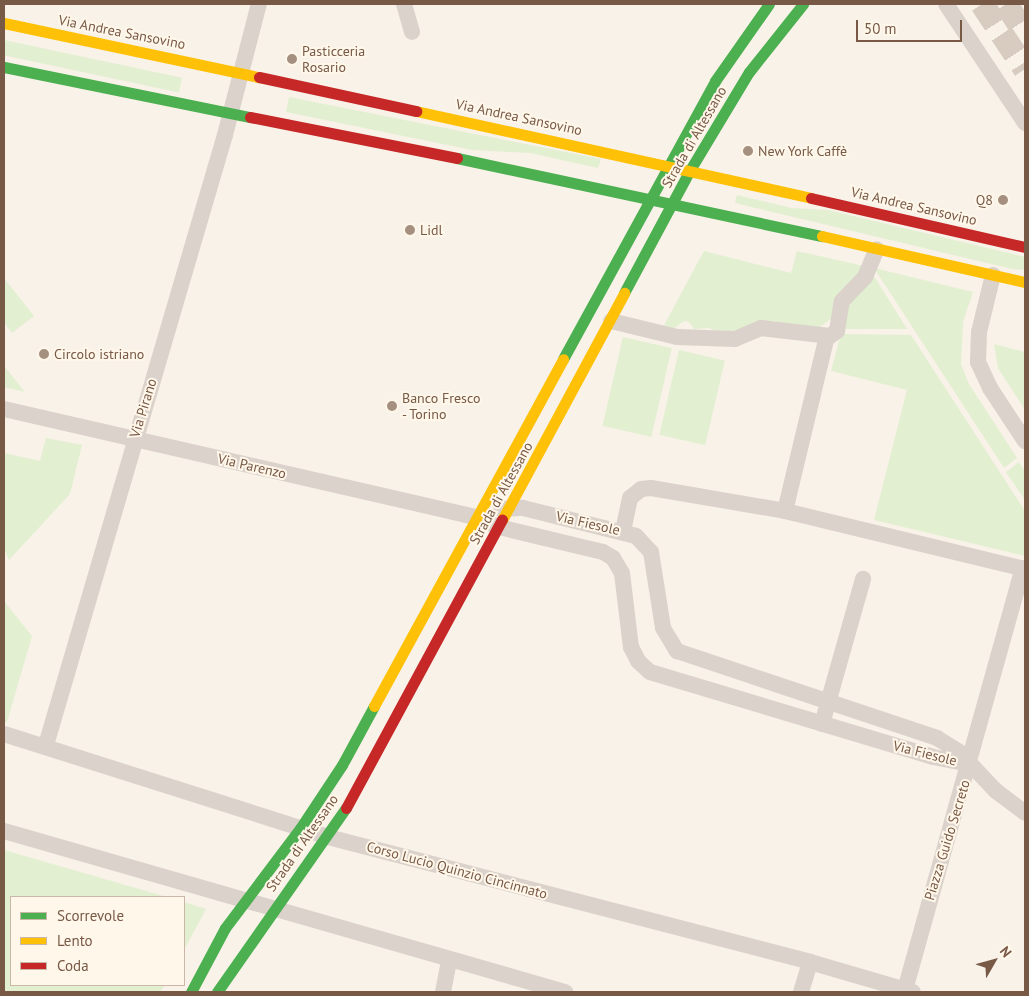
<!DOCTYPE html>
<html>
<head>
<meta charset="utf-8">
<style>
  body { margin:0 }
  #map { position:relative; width:1029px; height:996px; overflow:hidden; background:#f8f2e8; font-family:"PT Sans",sans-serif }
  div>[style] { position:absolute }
  .green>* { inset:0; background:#e3efd1; transform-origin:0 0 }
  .secondary-tunnel>* { height:24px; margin-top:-12px; transform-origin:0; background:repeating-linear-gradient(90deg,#d8ccc0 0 24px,transparent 0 36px) }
  .street>* { height:16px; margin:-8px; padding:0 8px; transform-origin:8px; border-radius:8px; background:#dbd2cc }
  .fast>* { height:11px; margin:-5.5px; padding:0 5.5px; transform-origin:5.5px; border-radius:5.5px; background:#4caf50 }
  .slow>* { height:11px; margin:-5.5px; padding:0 5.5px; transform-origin:5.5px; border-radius:5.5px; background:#ffc107 }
  .jam>* { height:11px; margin:-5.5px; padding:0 5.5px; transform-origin:5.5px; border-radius:5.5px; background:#c62828 }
  .dots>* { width:14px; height:14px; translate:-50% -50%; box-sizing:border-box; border:2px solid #fff7ea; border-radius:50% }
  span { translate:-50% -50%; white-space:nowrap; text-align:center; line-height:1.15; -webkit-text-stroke:4px #fff7ea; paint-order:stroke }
  .street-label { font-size:14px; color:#785946 }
  .poi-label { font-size:14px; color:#785946 }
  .left { translate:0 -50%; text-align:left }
  .right { translate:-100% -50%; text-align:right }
  .frame { position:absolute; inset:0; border:5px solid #785946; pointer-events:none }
  .legend { position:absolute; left:10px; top:896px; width:175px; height:90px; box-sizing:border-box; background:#fff7ea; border:1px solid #c9b8a8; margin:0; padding:6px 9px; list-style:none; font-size:15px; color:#785946 }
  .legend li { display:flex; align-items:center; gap:10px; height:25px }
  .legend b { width:25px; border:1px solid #c9b8a8 }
  .north { position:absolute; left:969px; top:936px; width:50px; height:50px; -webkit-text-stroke:4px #fff7ea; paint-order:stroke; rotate:52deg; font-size:14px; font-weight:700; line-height:20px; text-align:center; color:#785946 }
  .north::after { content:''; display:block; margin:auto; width:18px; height:22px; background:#785946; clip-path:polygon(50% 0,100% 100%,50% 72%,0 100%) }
  .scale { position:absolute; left:856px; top:20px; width:106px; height:22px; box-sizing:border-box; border:2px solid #785946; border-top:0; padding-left:6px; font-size:15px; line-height:18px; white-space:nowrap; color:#785946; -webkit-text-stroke:4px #fff7ea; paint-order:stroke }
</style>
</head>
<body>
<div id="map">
  <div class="green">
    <div style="left:4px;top:40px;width:182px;height:15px;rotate:12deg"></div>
    <div style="clip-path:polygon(289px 97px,601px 159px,598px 168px,530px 153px,472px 150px,286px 112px)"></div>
    <div style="clip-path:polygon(737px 195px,792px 208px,828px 210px,1025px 257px,1025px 270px,1012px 269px,735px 203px)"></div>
    <div style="clip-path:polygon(704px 251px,791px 273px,797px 251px,864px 266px,831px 319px,818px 328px,809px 329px,774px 321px,723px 333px,709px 328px,694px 329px,689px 322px,684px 321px,669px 332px,661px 331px)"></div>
    <div style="clip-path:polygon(874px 268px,973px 292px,963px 322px,961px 364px,969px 384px,1017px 458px,1004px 468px)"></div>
    <div style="clip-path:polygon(872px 273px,907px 329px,841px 329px,845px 303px)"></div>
    <div style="clip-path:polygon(4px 278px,34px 316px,12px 333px,4px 323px)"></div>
    <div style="clip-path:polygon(841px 334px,911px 335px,1025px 511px,1025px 556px,874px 520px,907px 390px,831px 371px)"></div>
    <div style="left:623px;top:337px;width:50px;height:91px;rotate:13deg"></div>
    <div style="clip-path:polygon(994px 344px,1025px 352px,1025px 410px,998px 368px)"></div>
    <div style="left:679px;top:350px;width:47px;height:87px;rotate:13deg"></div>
    <div style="clip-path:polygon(4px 366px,25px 392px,4px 387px)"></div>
    <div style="clip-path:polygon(46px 438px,82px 445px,70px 494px,9px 560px,4px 548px,4px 453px,40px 461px)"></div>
    <div style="clip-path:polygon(1019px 462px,1025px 471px,1025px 500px,1006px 472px)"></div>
    <div style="clip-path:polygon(4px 601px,32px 636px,7px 722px,4px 722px)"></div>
    <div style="clip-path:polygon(4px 850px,167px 897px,11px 897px,11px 985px,165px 985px,160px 992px,4px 992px)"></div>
    <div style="clip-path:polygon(184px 902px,206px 909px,184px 950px)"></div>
  </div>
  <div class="secondary-tunnel">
    <div style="left:982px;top:4px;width:78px;rotate:56.5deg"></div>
    <div style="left:1006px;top:4px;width:35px;rotate:57deg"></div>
  </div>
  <div class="street">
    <div style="left:404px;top:4px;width:29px;rotate:74deg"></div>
    <div style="left:946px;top:4px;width:143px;rotate:56.4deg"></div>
    <div style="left:993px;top:275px;width:59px;rotate:103.8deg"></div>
    <div style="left:979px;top:332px;width:30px;rotate:92deg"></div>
    <div style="left:978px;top:362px;width:29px;rotate:65deg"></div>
    <div style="left:990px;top:388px;width:64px;rotate:56.6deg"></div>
    <div style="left:611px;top:321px;width:68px;rotate:13.6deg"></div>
    <div style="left:677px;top:337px;width:58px;rotate:2deg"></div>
    <div style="left:735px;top:339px;width:28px;rotate:-23deg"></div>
    <div style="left:761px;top:328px;width:69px;rotate:6.6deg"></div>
    <div style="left:830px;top:336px;width:9px;rotate:-36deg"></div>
    <div style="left:837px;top:331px;width:30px;rotate:-81deg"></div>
    <div style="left:842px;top:301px;width:33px;rotate:-46deg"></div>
    <div style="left:865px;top:277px;width:30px;rotate:-67deg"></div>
    <div style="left:4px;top:409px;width:483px;rotate:12.9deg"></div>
    <div style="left:475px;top:517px;width:26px;rotate:23deg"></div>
    <div style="left:499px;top:527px;width:107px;rotate:13.5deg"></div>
    <div style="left:603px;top:552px;width:12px;rotate:31deg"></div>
    <div style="left:613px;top:558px;width:17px;rotate:59deg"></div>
    <div style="left:622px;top:573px;width:75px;rotate:83.1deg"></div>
    <div style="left:631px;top:647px;width:16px;rotate:63deg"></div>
    <div style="left:638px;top:661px;width:16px;rotate:43deg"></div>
    <div style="left:650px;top:672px;width:295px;rotate:16.7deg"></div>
    <div style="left:933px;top:757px;width:38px;rotate:11deg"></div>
    <div style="left:501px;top:509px;width:22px;rotate:-3deg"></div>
    <div style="left:523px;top:508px;width:116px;rotate:13.9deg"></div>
    <div style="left:636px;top:536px;width:22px;rotate:47deg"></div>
    <div style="left:651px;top:552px;width:77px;rotate:81deg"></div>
    <div style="left:663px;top:628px;width:27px;rotate:59deg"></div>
    <div style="left:677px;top:651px;width:274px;rotate:18.5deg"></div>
    <div style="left:937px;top:738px;width:26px;rotate:32deg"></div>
    <div style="left:959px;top:752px;width:54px;rotate:46.5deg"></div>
    <div style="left:996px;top:791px;width:36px;rotate:37deg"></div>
    <div style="left:785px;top:511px;width:180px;rotate:-76.5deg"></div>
    <div style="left:623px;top:531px;width:34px;rotate:-78deg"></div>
    <div style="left:630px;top:498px;width:14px;rotate:-39deg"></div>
    <div style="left:641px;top:489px;width:10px;rotate:-6deg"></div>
    <div style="left:651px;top:488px;width:136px;rotate:9.7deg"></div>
    <div style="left:785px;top:511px;width:247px;rotate:13.6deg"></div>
    <div style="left:822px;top:724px;width:151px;rotate:-74.2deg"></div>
    <div style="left:4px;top:734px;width:340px;rotate:17.6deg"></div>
    <div style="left:328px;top:837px;width:498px;rotate:14.5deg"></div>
    <div style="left:810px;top:962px;width:107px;rotate:16.2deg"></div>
    <div style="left:46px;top:745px;width:636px;rotate:-73.65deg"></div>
    <div style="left:225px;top:135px;width:135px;rotate:-75.5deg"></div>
    <div style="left:4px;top:831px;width:584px;rotate:16.01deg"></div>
    <div style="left:905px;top:990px;width:438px;rotate:-74.4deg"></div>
    <div style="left:443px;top:992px;width:33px;rotate:-79deg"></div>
    <div style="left:801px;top:992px;width:31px;rotate:-73deg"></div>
  </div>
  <div class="fast">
    <div style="left:4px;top:67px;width:251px;rotate:11.5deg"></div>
    <div style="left:457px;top:158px;width:373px;rotate:12.1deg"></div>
    <div style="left:624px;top:293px;width:140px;rotate:-61.8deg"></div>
    <div style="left:690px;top:170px;width:114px;rotate:-59deg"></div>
    <div style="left:749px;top:72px;width:87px;rotate:-51.5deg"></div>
    <div style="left:563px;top:359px;width:317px;rotate:-61.3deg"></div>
    <div style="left:715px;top:81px;width:94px;rotate:-55deg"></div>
    <div style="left:191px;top:992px;width:72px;rotate:-62deg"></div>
    <div style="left:225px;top:928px;width:126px;rotate:-53deg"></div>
    <div style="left:301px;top:827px;width:74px;rotate:-56.5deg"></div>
    <div style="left:342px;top:765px;width:67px;rotate:-61.5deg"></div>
    <div style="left:217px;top:992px;width:225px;rotate:-55deg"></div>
  </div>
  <div class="slow">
    <div style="left:4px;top:23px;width:261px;rotate:12deg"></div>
    <div style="left:416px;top:111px;width:404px;rotate:12.4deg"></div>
    <div style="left:822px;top:236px;width:208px;rotate:12.8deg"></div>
    <div style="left:502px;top:520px;width:258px;rotate:-61.7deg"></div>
    <div style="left:374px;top:706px;width:395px;rotate:-61.4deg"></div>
  </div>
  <div class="jam">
    <div style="left:259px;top:77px;width:161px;rotate:12.2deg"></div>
    <div style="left:250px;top:117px;width:211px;rotate:11.2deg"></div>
    <div style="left:811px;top:198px;width:220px;rotate:12.9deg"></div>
    <div style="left:346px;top:808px;width:328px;rotate:-61.6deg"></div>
  </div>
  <div class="dots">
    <div style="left:292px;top:59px;background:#a58f7f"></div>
    <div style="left:748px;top:151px;background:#a58f7f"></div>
    <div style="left:1003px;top:200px;background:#a58f7f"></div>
    <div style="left:410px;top:230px;background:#a58f7f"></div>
    <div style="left:44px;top:354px;background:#a58f7f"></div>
    <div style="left:392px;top:406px;background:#a58f7f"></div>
  </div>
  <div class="street-label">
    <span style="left:122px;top:32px;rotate:11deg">Via Andrea Sansovino</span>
    <span style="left:519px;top:117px;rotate:12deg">Via Andrea Sansovino</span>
    <span style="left:694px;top:137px;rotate:-60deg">Strada di Altessano</span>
    <span style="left:914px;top:206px;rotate:13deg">Via Andrea Sansovino</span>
    <span style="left:143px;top:408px;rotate:-73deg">Via Pirano</span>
    <span style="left:252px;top:466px;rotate:13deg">Via Parenzo</span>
    <span style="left:501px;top:493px;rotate:-61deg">Strada di Altessano</span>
    <span style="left:588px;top:523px;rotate:13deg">Via Fiesole</span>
    <span style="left:925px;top:753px;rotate:14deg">Via Fiesole</span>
    <span style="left:947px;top:840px;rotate:-73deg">Piazza Guido Secreto</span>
    <span style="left:302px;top:843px;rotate:-55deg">Strada di Altessano</span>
    <span style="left:457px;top:870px;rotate:15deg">Corso Lucio Quinzio Cincinnato</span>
  </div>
  <div class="poi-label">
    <span class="left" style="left:302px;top:59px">Pasticceria<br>Rosario</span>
    <span class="left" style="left:758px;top:151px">New York Caffè</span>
    <span class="right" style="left:993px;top:200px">Q8</span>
    <span class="left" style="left:420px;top:230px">Lidl</span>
    <span class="left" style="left:54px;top:354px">Circolo istriano</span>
    <span class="left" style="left:402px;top:406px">Banco Fresco<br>- Torino</span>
  </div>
  <div class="frame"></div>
  <ul class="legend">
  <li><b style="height:6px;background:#4caf50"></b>Scorrevole</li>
  <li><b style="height:6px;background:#ffc107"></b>Lento</li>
  <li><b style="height:6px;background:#c62828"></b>Coda</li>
  </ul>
  <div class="north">N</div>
  <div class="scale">50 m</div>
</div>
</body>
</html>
